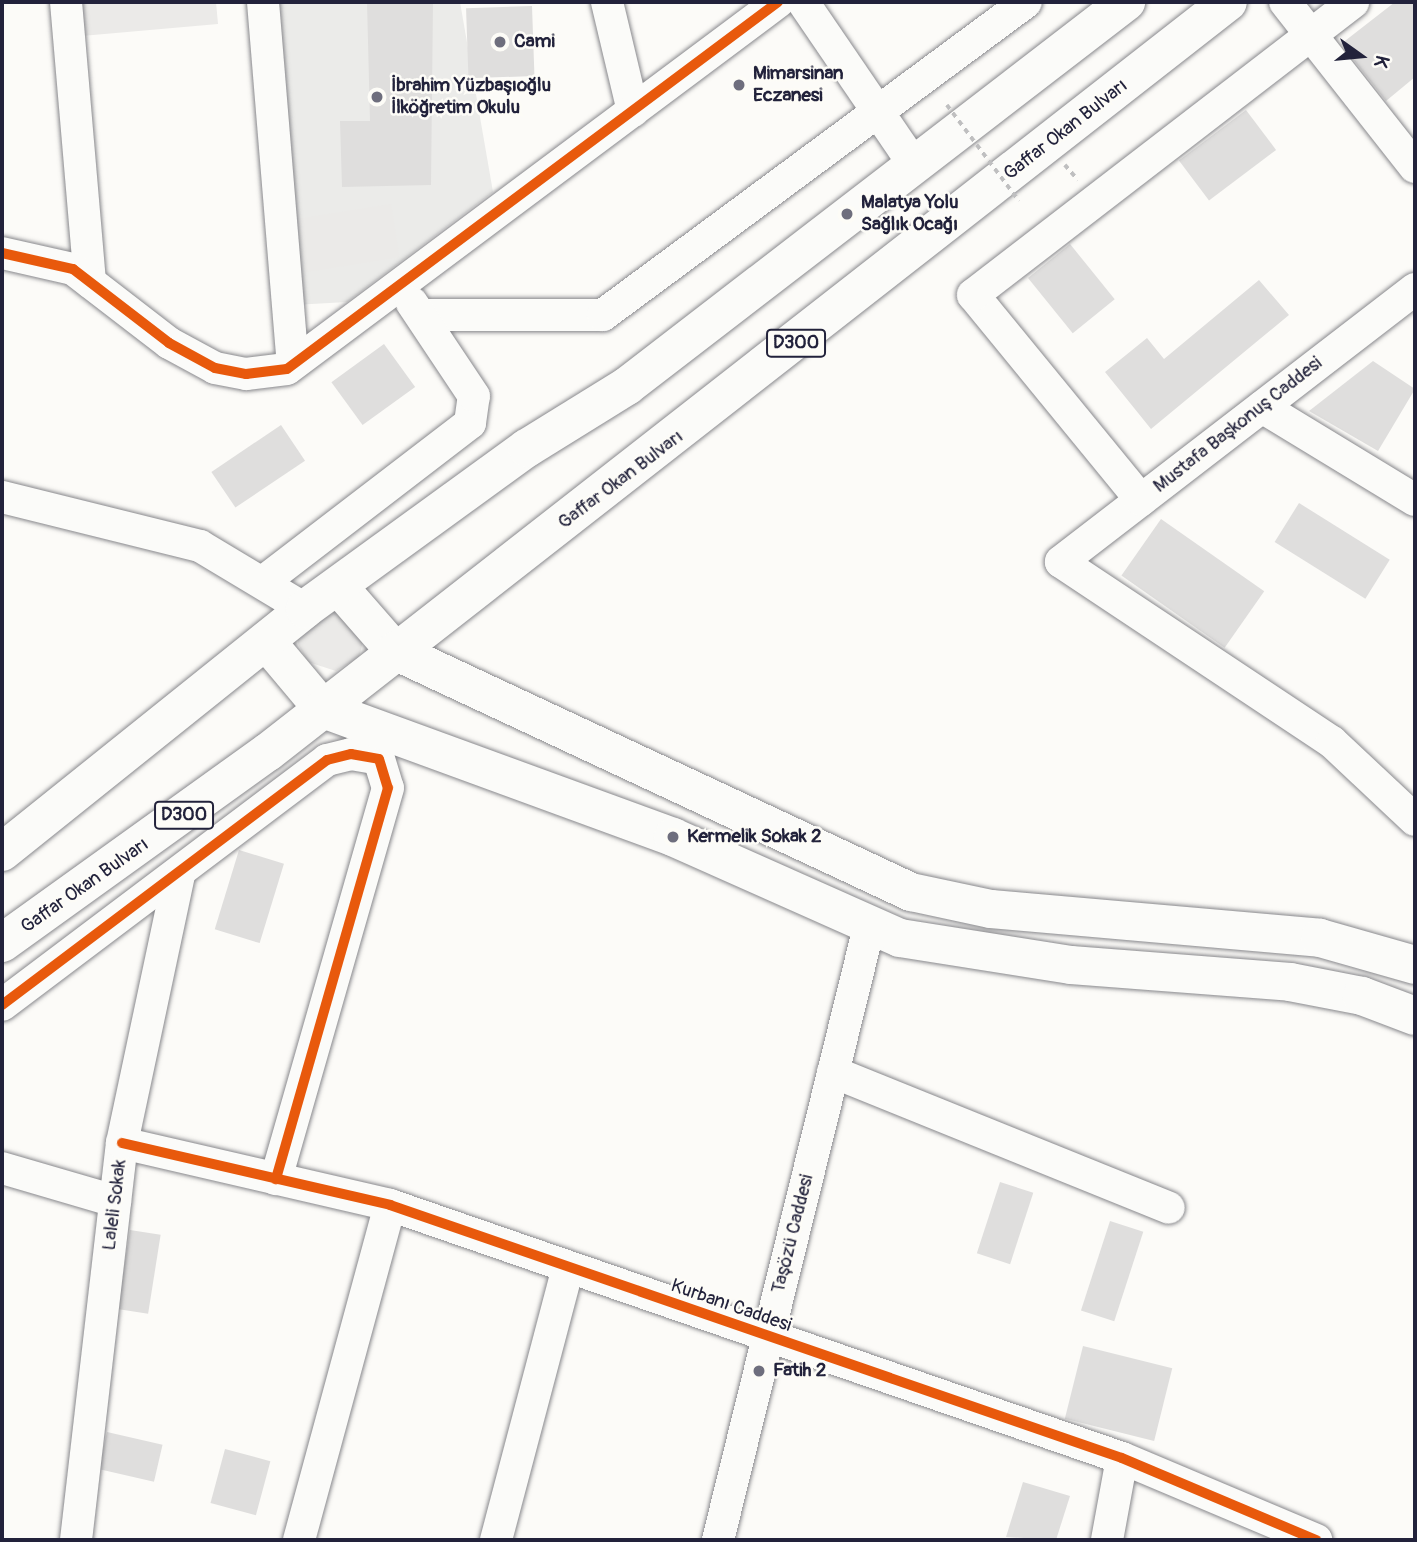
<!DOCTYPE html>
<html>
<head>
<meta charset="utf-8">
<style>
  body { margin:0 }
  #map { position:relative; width:1417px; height:1542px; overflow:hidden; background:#fcfbf8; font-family:Pangolin,sans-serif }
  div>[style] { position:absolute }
  .built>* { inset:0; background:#ebebe9 }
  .green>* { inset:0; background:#ebeae8; transform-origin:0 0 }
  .building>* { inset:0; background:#dfdedd; transform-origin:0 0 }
  .path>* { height:3.5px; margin-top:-1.75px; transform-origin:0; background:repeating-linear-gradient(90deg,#bfbfc0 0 5px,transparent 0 10px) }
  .roads { filter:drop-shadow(0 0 2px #88888c) drop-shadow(0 0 2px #88888c) }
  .minor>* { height:32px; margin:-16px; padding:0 16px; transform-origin:16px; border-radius:16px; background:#fbfbf9 }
  .highway>* { height:38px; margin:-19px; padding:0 19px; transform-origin:19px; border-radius:19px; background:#fbfbf9 }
  .path-bridge>* { height:3.5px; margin-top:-1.75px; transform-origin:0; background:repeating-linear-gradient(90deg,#bfbfc0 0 5px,transparent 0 10px) }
  .cycleway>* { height:10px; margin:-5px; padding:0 5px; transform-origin:5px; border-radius:5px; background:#e8590c }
  .dots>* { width:19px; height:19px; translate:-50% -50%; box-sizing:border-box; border:4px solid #fdfcf7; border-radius:50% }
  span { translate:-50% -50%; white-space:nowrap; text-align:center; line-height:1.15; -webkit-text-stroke:5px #fdfcf7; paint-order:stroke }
  .shield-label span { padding:2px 5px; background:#fdfcf7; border:2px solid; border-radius:5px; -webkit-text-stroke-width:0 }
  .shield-label { font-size:18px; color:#22223b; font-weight:700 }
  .poi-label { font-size:19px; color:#22223b; font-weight:700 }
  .left { translate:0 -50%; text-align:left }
  .street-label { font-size:19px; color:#22223b }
  .frame { position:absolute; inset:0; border:4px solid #22223b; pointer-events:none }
  .north { position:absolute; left:1326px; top:21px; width:70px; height:70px; -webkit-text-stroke:5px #fdfcf7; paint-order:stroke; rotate:105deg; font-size:19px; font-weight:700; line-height:28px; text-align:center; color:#22223b }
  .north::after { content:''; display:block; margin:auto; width:24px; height:32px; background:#22223b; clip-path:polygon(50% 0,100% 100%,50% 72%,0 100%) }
</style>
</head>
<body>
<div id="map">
  <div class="built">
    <div style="clip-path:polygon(271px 2px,460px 2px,493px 192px,347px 302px,294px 305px)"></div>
  </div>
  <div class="green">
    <div style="clip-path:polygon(54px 2px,216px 2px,218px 24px,59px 38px)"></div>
    <div style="left:391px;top:204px;width:54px;height:95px;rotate:81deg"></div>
    <div style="clip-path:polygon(330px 605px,365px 634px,359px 657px,336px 671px,308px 662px,298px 644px,298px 634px)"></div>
  </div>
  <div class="building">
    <div style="clip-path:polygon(367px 2px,433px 2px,431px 185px,342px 187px,340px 121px,370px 121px)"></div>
    <div style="clip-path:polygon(1395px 2px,1415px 2px,1415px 77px,1386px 101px,1341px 44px)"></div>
    <div style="left:532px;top:6px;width:70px;height:66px;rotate:88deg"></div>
    <div style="left:1246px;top:110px;width:50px;height:84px;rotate:53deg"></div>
    <div style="left:1070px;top:244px;width:71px;height:54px;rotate:51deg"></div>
    <div style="clip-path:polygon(1259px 280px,1289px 315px,1151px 429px,1105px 372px,1147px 338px,1164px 359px)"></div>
    <div style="left:384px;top:344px;width:53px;height:65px;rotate:54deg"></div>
    <div style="clip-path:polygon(1373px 361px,1415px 389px,1378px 451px,1309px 411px)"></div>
    <div style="left:281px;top:425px;width:43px;height:84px;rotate:56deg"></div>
    <div style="left:1299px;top:503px;width:107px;height:46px;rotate:32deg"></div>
    <div style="left:1161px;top:519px;width:126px;height:69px;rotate:35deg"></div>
    <div style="left:239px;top:850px;width:47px;height:83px;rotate:17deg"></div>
    <div style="left:1000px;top:1182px;width:35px;height:75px;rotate:18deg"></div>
    <div style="left:1110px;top:1221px;width:35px;height:94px;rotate:18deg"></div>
    <div style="left:130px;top:1230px;width:31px;height:80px;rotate:9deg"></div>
    <div style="left:1083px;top:1346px;width:92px;height:75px;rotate:14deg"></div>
    <div style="left:107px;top:1432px;width:57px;height:38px;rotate:13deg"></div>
    <div style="left:225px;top:1449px;width:47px;height:56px;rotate:15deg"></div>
    <div style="clip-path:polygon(1023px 1482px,1070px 1496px,1056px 1540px,1006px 1537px)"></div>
  </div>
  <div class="path">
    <div style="left:1065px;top:165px;width:20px;rotate:49deg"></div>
  </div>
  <div class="roads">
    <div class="minor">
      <div style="left:66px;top:2px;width:281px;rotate:85.1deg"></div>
      <div style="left:263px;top:2px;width:363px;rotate:85.3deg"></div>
      <div style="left:607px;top:2px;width:112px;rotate:76.6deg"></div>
      <div style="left:803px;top:2px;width:195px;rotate:55.7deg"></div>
      <div style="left:1285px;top:2px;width:210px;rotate:51.8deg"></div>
      <div style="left:2px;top:253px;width:73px;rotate:12.7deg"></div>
      <div style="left:73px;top:269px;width:121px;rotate:37.6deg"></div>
      <div style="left:169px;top:343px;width:52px;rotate:28.5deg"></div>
      <div style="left:215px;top:368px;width:32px;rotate:11deg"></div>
      <div style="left:246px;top:374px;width:41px;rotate:-7deg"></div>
      <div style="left:287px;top:369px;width:613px;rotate:-36.78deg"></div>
      <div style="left:1415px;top:289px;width:447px;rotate:142.4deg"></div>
      <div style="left:1061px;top:562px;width:325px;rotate:33.6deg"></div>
      <div style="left:1332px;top:742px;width:114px;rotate:43.2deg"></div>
      <div style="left:422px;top:315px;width:181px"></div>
      <div style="left:603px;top:315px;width:526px;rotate:-36.5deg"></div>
      <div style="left:1262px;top:407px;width:179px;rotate:31.3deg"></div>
      <div style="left:2px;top:497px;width:204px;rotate:13.9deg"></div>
      <div style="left:200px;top:546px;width:122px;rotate:31deg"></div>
      <div style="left:1141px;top:500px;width:265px;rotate:-129.3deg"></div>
      <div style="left:973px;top:295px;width:480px;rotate:-37.6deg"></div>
      <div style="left:263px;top:582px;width:261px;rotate:-37.5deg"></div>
      <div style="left:470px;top:423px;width:27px;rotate:-82deg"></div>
      <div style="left:474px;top:396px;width:112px;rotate:-123.7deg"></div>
      <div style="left:2px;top:1005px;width:407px;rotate:-37deg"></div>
      <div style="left:327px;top:760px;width:25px;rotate:-14deg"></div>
      <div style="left:351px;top:754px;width:28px;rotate:10deg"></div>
      <div style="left:379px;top:759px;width:30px;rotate:73deg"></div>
      <div style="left:388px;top:788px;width:407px;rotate:106deg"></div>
      <div style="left:833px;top:1072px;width:362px;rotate:22deg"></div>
      <div style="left:122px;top:1143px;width:275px;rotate:13deg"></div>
      <div style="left:390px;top:1205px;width:774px;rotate:19.07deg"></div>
      <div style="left:1122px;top:1458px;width:211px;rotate:22.9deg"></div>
      <div style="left:2px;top:1168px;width:118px;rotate:16.3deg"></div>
      <div style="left:76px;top:1540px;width:400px;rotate:-83.4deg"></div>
      <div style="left:122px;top:1143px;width:274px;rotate:-78deg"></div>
      <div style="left:299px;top:1540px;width:347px;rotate:-74.8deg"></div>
      <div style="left:496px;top:1540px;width:282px;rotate:-75.2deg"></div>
      <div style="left:718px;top:1540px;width:631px;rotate:-76.16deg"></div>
      <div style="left:1107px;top:1540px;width:83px;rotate:-79.6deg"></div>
    </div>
    <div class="highway">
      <div style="left:338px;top:586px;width:86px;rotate:48.8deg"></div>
      <div style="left:395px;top:651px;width:570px;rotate:25.04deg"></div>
      <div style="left:911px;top:892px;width:82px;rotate:12deg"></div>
      <div style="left:991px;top:909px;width:330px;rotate:5deg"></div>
      <div style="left:1320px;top:938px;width:99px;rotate:15.9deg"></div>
      <div style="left:266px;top:641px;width:89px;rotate:50deg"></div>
      <div style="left:323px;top:709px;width:373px;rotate:20.1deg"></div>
      <div style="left:673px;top:837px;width:248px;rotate:24deg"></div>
      <div style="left:900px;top:938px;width:173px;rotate:9deg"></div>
      <div style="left:1071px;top:965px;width:220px;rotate:4.4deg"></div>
      <div style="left:1290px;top:982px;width:73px;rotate:11deg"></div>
      <div style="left:1362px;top:996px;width:57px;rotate:20.7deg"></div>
      <div style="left:2px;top:852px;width:388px;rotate:-38.7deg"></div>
      <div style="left:305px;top:609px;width:274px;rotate:-36deg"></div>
      <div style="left:527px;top:448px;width:118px;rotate:-31.8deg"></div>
      <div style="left:627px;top:386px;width:630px;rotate:-37.58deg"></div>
      <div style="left:2px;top:943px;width:327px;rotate:-35.7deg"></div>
      <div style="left:268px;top:752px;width:1218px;rotate:-38deg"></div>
    </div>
  </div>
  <div class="path-bridge">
    <div style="left:947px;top:105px;width:120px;rotate:53.1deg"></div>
  </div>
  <div class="cycleway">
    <div style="left:2px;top:253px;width:73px;rotate:12.7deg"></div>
    <div style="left:73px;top:269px;width:121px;rotate:37.6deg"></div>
    <div style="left:169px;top:343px;width:52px;rotate:28.5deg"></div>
    <div style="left:215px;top:368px;width:32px;rotate:11deg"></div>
    <div style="left:246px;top:374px;width:41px;rotate:-7deg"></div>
    <div style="left:287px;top:369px;width:613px;rotate:-36.78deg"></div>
    <div style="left:2px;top:1005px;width:407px;rotate:-37deg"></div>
    <div style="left:327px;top:760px;width:25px;rotate:-14deg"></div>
    <div style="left:351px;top:754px;width:28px;rotate:10deg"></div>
    <div style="left:379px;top:759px;width:30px;rotate:73deg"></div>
    <div style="left:388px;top:788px;width:407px;rotate:106deg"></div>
    <div style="left:122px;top:1143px;width:275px;rotate:13deg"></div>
    <div style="left:390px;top:1205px;width:774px;rotate:19.07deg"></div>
    <div style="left:1122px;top:1458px;width:211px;rotate:22.9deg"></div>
  </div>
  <div class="dots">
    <div style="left:500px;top:42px;background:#6e6e7d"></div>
    <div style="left:739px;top:85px;background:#6e6e7d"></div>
    <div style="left:377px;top:97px;background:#6e6e7d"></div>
    <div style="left:847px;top:214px;background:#6e6e7d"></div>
    <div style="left:673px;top:837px;background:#6e6e7d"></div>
    <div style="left:759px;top:1371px;background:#6e6e7d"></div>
  </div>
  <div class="shield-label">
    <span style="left:796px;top:343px">D300</span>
    <span style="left:184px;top:815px">D300</span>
  </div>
  <div class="poi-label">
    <span class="left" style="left:514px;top:42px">Cami</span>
    <span class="left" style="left:753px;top:85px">Mimarsinan<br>Eczanesi</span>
    <span class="left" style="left:391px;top:97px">İbrahim Yüzbaşıoğlu<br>İlköğretim Okulu</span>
    <span class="left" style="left:861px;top:214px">Malatya Yolu<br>Sağlık Ocağı</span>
    <span class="left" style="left:687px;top:837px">Kermelik Sokak 2</span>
    <span class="left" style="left:773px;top:1371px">Fatih 2</span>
  </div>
  <div class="street-label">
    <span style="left:1066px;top:130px;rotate:-38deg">Gaffar Okan Bulvarı</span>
    <span style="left:1238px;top:425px;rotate:-38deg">Mustafa Başkonuş Caddesi</span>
    <span style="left:621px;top:480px;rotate:-37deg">Gaffar Okan Bulvarı</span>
    <span style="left:85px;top:886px;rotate:-35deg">Gaffar Okan Bulvarı</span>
    <span style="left:115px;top:1205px;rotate:-83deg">Laleli Sokak</span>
    <span style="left:793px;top:1234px;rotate:-76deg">Taşözü Caddesi</span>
    <span style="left:731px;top:1306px;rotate:19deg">Kurbanı Caddesi</span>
  </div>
  <div class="frame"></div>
  <div class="north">K</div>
</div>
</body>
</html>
